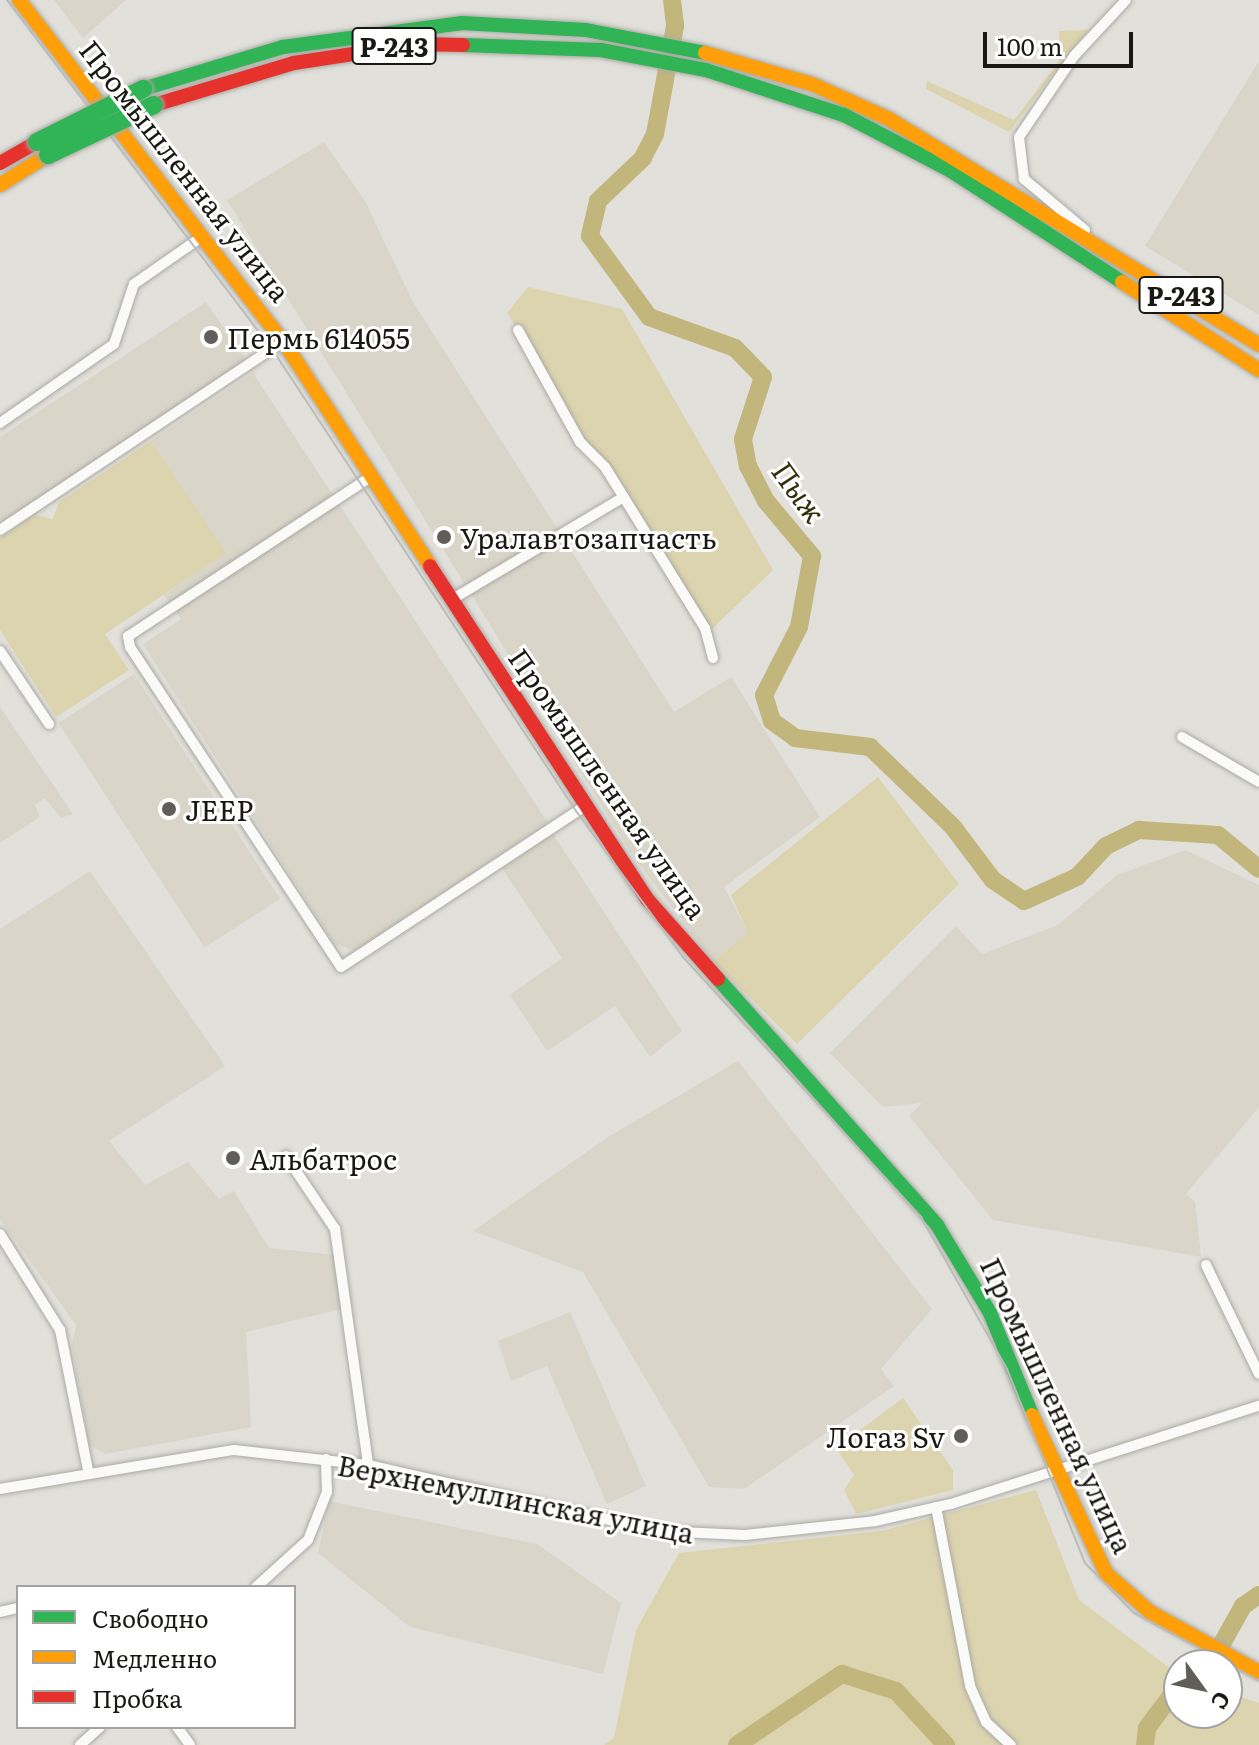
<!DOCTYPE html>
<html>
<head>
<meta charset="utf-8">
<style>
  body { margin:0 }
  #map { position:relative; width:1259px; height:1745px; overflow:hidden; background:#e1e0da; font-family:Literata,serif }
  div>[style] { position:absolute }
  .built>* { inset:0; background:#d9d6c9; transform-origin:0 0 }
  .green>* { inset:0; background:#dcd4af }
  .river>* { height:18px; margin:-9px; padding:0 9px; transform-origin:9px; border-radius:9px; background:#c2b67d }
  .roads { filter:drop-shadow(0 0 2px #abaaa5) drop-shadow(0 0 2px #abaaa5) }
  .street>* { height:10px; margin:-5px; padding:0 5px; transform-origin:5px; border-radius:5px; background:#fafaf9 }
  .fast>* { height:14px; margin:-7px; padding:0 7px; transform-origin:7px; border-radius:7px; background:#30b455 }
  .slow>* { height:14px; margin:-7px; padding:0 7px; transform-origin:7px; border-radius:7px; background:#ff9f0a }
  .jam>* { height:14px; margin:-7px; padding:0 7px; transform-origin:7px; border-radius:7px; background:#e5322d }
  .tram>* { height:2px; margin:-1px; padding:0 1px; transform-origin:1px; border-radius:1px; background:#bbbbb9 }
  .bridges { filter:drop-shadow(0 0 2px #abaaa5) drop-shadow(0 0 2px #abaaa5) }
  .fast-bridge>* { height:18px; margin:-9px; padding:0 9px; transform-origin:9px; border-radius:9px; background:#30b455 }
  .dots>* { width:22px; height:22px; translate:-50% -50%; box-sizing:border-box; border:4px solid #fff; border-radius:50% }
  span { translate:-50% -50%; white-space:nowrap; text-align:center; line-height:1.15; -webkit-text-stroke:6px #fff; paint-order:stroke }
  .shield-label span { padding:2px 6px; background:#fff; border:2px solid; border-radius:6px; -webkit-text-stroke-width:0 }
  .shield-label { font-size:26px; color:#191814; font-weight:700 }
  .street-label { font-size:28px; color:#191814 }
  .poi-label { font-size:28px; color:#191814 }
  .left { translate:0 -50%; text-align:left }
  .right { translate:-100% -50%; text-align:right }
  .water-label { font-size:30px; color:#362f0b; font-style:italic }
  .legend { position:absolute; left:16px; top:1585px; width:280px; height:144px; box-sizing:border-box; background:#fff; border:2px solid #a3a3a1; margin:0; padding:10px 14px; list-style:none; font-size:24px; color:#191814 }
  .legend li { display:flex; align-items:center; gap:16px; height:40px }
  .legend b { width:40px; border:2px solid #a3a3a1 }
  .north { position:absolute; left:1163px; top:1649px; width:80px; height:80px; box-sizing:border-box; background:#fff; border:2px solid #a3a3a1; border-radius:50%; rotate:123deg; font-size:22px; font-weight:700; line-height:32px; text-align:center; color:#191814 }
  .north::after { content:''; display:block; margin:auto; width:28px; height:36px; background:#5f5e59; clip-path:polygon(50% 0,100% 100%,50% 72%,0 100%) }
  .scale { position:absolute; left:983px; top:32px; width:150px; height:36px; box-sizing:border-box; border:4px solid #191814; border-top:0; padding-left:10px; font-size:24px; line-height:28px; white-space:nowrap; color:#191814; -webkit-text-stroke:6px #fff; paint-order:stroke }
</style>
</head>
<body>
<div id="map">
  <div class="built">
    <div style="clip-path:polygon(54px 0,126px 0,83px 38px)"></div>
    <div style="clip-path:polygon(1259px 61px,1259px 315px,1145px 246px)"></div>
    <div style="clip-path:polygon(324px 142px,365px 201px,413px 302px,674px 712px,731px 677px,820px 817px,724px 887px,748px 933px,713px 961px,633px 856px,227px 200px)"></div>
    <div style="clip-path:polygon(206px 302px,246px 360px,0 526px,0 437px)"></div>
    <div style="clip-path:polygon(253px 373px,548px 823px,357px 951px,335px 945px,143px 644px,181px 619px,164px 595px,225px 553px,151px 441px)"></div>
    <div style="left:134px;top:674px;width:268px;height:90px;rotate:57deg"></div>
    <div style="clip-path:polygon(0 707px,73px 814px,61px 818px,45px 798px,35px 805px,40px 817px,0 843px)"></div>
    <div style="clip-path:polygon(553px 834px,682px 1031px,650px 1057px,615px 1006px,547px 1051px,510px 995px,562px 958px,502px 868px)"></div>
    <div style="clip-path:polygon(1185px 850px,1259px 885px,1259px 1107px,1186px 1194px,1195px 1202px,1201px 1257px,993px 1220px,909px 1116px,922px 1103px,883px 1107px,830px 1053px,956px 926px,982px 954px,1058px 925px,1117px 875px)"></div>
    <div style="clip-path:polygon(90px 871px,225px 1066px,109px 1141px,145px 1185px,188px 1162px,219px 1199px,234px 1191px,269px 1248px,336px 1255px,341px 1309px,246px 1332px,251px 1427px,105px 1454px,89px 1445px,72px 1345px,76px 1325px,0 1219px,0 929px)"></div>
    <div style="clip-path:polygon(738px 1061px,932px 1309px,881px 1369px,894px 1386px,744px 1489px,709px 1487px,583px 1272px,473px 1231px,608px 1137px)"></div>
    <div style="clip-path:polygon(570px 1312px,646px 1486px,607px 1504px,547px 1366px,511px 1381px,498px 1341px)"></div>
    <div style="clip-path:polygon(329px 1501px,537px 1544px,621px 1603px,603px 1674px,410px 1627px,318px 1553px)"></div>
  </div>
  <div class="green">
    <div style="clip-path:polygon(1088px 30px,1009px 132px,926px 89px,927px 81px,1014px 120px,1059px 61px,1059px 31px)"></div>
    <div style="clip-path:polygon(528px 287px,622px 309px,773px 570px,706px 635px,507px 313px)"></div>
    <div style="clip-path:polygon(151px 441px,226px 553px,105px 634px,129px 670px,56px 717px,0 630px,0 538px,34px 515px,53px 519px,59px 502px)"></div>
    <div style="clip-path:polygon(878px 777px,959px 884px,797px 1044px,713px 961px,748px 933px,731px 895px)"></div>
    <div style="clip-path:polygon(903px 1398px,953px 1470px,953px 1490px,856px 1514px,844px 1490px,854px 1475px,836px 1448px)"></div>
    <div style="clip-path:polygon(1036px 1490px,1079px 1600px,1179px 1675px,1179px 1713px,1227px 1713px,1227px 1692px,1259px 1703px,1259px 1745px,604px 1745px,614px 1738px,636px 1630px,679px 1553px,881px 1531px)"></div>
  </div>
  <div class="river">
    <div style="left:672px;top:0;width:26px;rotate:83deg"></div>
    <div style="left:675px;top:26px;width:110px;rotate:100.5deg"></div>
    <div style="left:655px;top:134px;width:27px;rotate:117deg"></div>
    <div style="left:643px;top:158px;width:62px;rotate:136.3deg"></div>
    <div style="left:598px;top:201px;width:36px;rotate:103deg"></div>
    <div style="left:590px;top:236px;width:100px;rotate:53.9deg"></div>
    <div style="left:649px;top:317px;width:91px;rotate:19.8deg"></div>
    <div style="left:735px;top:348px;width:40px;rotate:46deg"></div>
    <div style="left:763px;top:377px;width:65px;rotate:107.9deg"></div>
    <div style="left:743px;top:439px;width:27px;rotate:80deg"></div>
    <div style="left:748px;top:466px;width:39px;rotate:63deg"></div>
    <div style="left:766px;top:501px;width:72px;rotate:50.1deg"></div>
    <div style="left:812px;top:556px;width:72px;rotate:100.4deg"></div>
    <div style="left:799px;top:627px;width:76px;rotate:117.2deg"></div>
    <div style="left:764px;top:695px;width:27px;rotate:73deg"></div>
    <div style="left:772px;top:721px;width:29px;rotate:36deg"></div>
    <div style="left:795px;top:738px;width:76px;rotate:6.8deg"></div>
    <div style="left:870px;top:747px;width:115px;rotate:43.9deg"></div>
    <div style="left:953px;top:827px;width:66px;rotate:53deg"></div>
    <div style="left:993px;top:880px;width:37px;rotate:34deg"></div>
    <div style="left:1024px;top:901px;width:58px;rotate:-24.4deg"></div>
    <div style="left:1077px;top:877px;width:42px;rotate:-46.9deg"></div>
    <div style="left:1106px;top:846px;width:37px;rotate:-26deg"></div>
    <div style="left:1139px;top:830px;width:79px;rotate:3.6deg"></div>
    <div style="left:1218px;top:835px;width:53px;rotate:39.7deg"></div>
    <div style="left:1210px;top:1665px;width:68px;rotate:-60.8deg"></div>
    <div style="left:1243px;top:1606px;width:19px;rotate:-35deg"></div>
    <div style="left:737px;top:1745px;width:127px;rotate:-34.1deg"></div>
    <div style="left:842px;top:1674px;width:57px;rotate:17.5deg"></div>
    <div style="left:896px;top:1691px;width:74px;rotate:47.2deg"></div>
    <div style="left:1145px;top:1745px;width:17px;rotate:-83deg"></div>
    <div style="left:1147px;top:1728px;width:54px;rotate:-53.3deg"></div>
  </div>
  <div class="roads">
    <div class="street">
      <div style="left:1085px;top:230px;width:80px;rotate:-140.1deg"></div>
      <div style="left:1024px;top:179px;width:42px;rotate:-96.8deg"></div>
      <div style="left:1019px;top:137px;width:98px;rotate:-55.8deg"></div>
      <div style="left:1074px;top:56px;width:76px;rotate:-47.1deg"></div>
      <div style="left:518px;top:330px;width:128px;rotate:61deg"></div>
      <div style="left:580px;top:442px;width:35px;rotate:45deg"></div>
      <div style="left:605px;top:467px;width:190px;rotate:58.2deg"></div>
      <div style="left:705px;top:628px;width:31px;rotate:75deg"></div>
      <div style="left:0;top:423px;width:139px;rotate:-34.7deg"></div>
      <div style="left:114px;top:344px;width:63px;rotate:-71.6deg"></div>
      <div style="left:134px;top:284px;width:84px;rotate:-34.8deg"></div>
      <div style="left:372px;top:476px;width:292px;rotate:146.7deg"></div>
      <div style="left:128px;top:636px;width:11px;rotate:80deg"></div>
      <div style="left:130px;top:647px;width:383px;rotate:56.6deg"></div>
      <div style="left:341px;top:967px;width:292px;rotate:-33.4deg"></div>
      <div style="left:0;top:530px;width:340px;rotate:-33.7deg"></div>
      <div style="left:451px;top:600px;width:201px;rotate:-30.8deg"></div>
      <div style="left:0;top:651px;width:88px;rotate:56.1deg"></div>
      <div style="left:1182px;top:737px;width:89px;rotate:30.3deg"></div>
      <div style="left:286px;top:1156px;width:88px;rotate:56.1deg"></div>
      <div style="left:335px;top:1229px;width:238px;rotate:82deg"></div>
      <div style="left:0;top:1234px;width:113px;rotate:58deg"></div>
      <div style="left:60px;top:1330px;width:143px;rotate:78.7deg"></div>
      <div style="left:1206px;top:1265px;width:121px;rotate:64.1deg"></div>
      <div style="left:0;top:1489px;width:237px;rotate:-9.5deg"></div>
      <div style="left:234px;top:1450px;width:135px;rotate:6.4deg"></div>
      <div style="left:368px;top:1465px;width:297px;rotate:12.8deg"></div>
      <div style="left:658px;top:1531px;width:87px;rotate:2.6deg"></div>
      <div style="left:745px;top:1535px;width:131px;rotate:-6.1deg"></div>
      <div style="left:875px;top:1521px;width:78px;rotate:-12.6deg"></div>
      <div style="left:951px;top:1504px;width:323px;rotate:-17.7deg"></div>
      <div style="left:936px;top:1507px;width:182px;rotate:79.2deg"></div>
      <div style="left:970px;top:1686px;width:39px;rotate:66deg"></div>
      <div style="left:986px;top:1722px;width:34px;rotate:43deg"></div>
      <div style="left:256px;top:1587px;width:70px;rotate:-42.1deg"></div>
      <div style="left:308px;top:1540px;width:52px;rotate:-68.4deg"></div>
      <div style="left:327px;top:1492px;width:33px;rotate:-92deg"></div>
      <div style="left:0;top:1612px;width:18px;rotate:-13deg"></div>
      <div style="left:177px;top:1727px;width:22px;rotate:54deg"></div>
      <div style="left:80px;top:1745px;width:27px;rotate:-42deg"></div>
    </div>
    <div class="fast">
      <div style="left:463px;top:45px;width:138px;rotate:2.1deg"></div>
      <div style="left:601px;top:50px;width:107px;rotate:10.8deg"></div>
      <div style="left:706px;top:70px;width:145px;rotate:18.1deg"></div>
      <div style="left:844px;top:115px;width:121px;rotate:27.6deg"></div>
      <div style="left:951px;top:171px;width:204px;rotate:33deg"></div>
      <div style="left:143px;top:89px;width:146px;rotate:-16.7deg"></div>
      <div style="left:283px;top:47px;width:181px;rotate:-7.6deg"></div>
      <div style="left:462px;top:23px;width:124px;rotate:3.2deg"></div>
      <div style="left:586px;top:30px;width:121px;rotate:10.9deg"></div>
      <div style="left:718px;top:979px;width:329px;rotate:48.3deg"></div>
      <div style="left:937px;top:1225px;width:103px;rotate:58.9deg"></div>
      <div style="left:990px;top:1313px;width:110px;rotate:67.6deg"></div>
    </div>
    <div class="slow">
      <div style="left:19px;top:0;width:431px;rotate:52.3deg"></div>
      <div style="left:283px;top:341px;width:269px;rotate:56.8deg"></div>
      <div style="left:705px;top:53px;width:111px;rotate:16.2deg"></div>
      <div style="left:812px;top:84px;width:85px;rotate:24.4deg"></div>
      <div style="left:889px;top:119px;width:434px;rotate:31.4deg"></div>
      <div style="left:0;top:185px;width:57px;rotate:-32deg"></div>
      <div style="left:1122px;top:282px;width:163px;rotate:32.7deg"></div>
      <div style="left:1032px;top:1415px;width:174px;rotate:64.9deg"></div>
      <div style="left:1106px;top:1573px;width:59px;rotate:41.6deg"></div>
      <div style="left:1150px;top:1612px;width:124px;rotate:28.8deg"></div>
    </div>
    <div class="jam">
      <div style="left:154px;top:105px;width:146px;rotate:-16.7deg"></div>
      <div style="left:294px;top:63px;width:125px;rotate:-8.7deg"></div>
      <div style="left:418px;top:44px;width:45px;rotate:1.3deg"></div>
      <div style="left:0;top:163px;width:43px;rotate:-29.6deg"></div>
      <div style="left:430px;top:566px;width:397px;rotate:56.9deg"></div>
      <div style="left:647px;top:899px;width:107px;rotate:48.4deg"></div>
    </div>
  </div>
  <div class="tram">
    <div style="left:7px;top:0;width:438px;rotate:52.8deg"></div>
    <div style="left:272px;top:349px;width:553px;rotate:56.65deg"></div>
    <div style="left:576px;top:811px;width:180px;rotate:53.8deg"></div>
    <div style="left:682px;top:956px;width:354px;rotate:47.5deg"></div>
    <div style="left:921px;top:1217px;width:175px;rotate:60.5deg"></div>
    <div style="left:1007px;top:1369px;width:209px;rotate:68.1deg"></div>
    <div style="left:1085px;top:1563px;width:70px;rotate:45.6deg"></div>
    <div style="left:1134px;top:1613px;width:142px;rotate:28.5deg"></div>
  </div>
  <div class="bridges">
    <div class="fast-bridge">
      <div style="left:37px;top:142px;width:119px;rotate:-26.6deg"></div>
      <div style="left:48px;top:155px;width:117px;rotate:-25.3deg"></div>
    </div>
  </div>
  <div class="dots">
    <div style="left:211px;top:337px;background:#5f5e59"></div>
    <div style="left:444px;top:537px;background:#5f5e59"></div>
    <div style="left:169px;top:809px;background:#5f5e59"></div>
    <div style="left:233px;top:1158px;background:#5f5e59"></div>
    <div style="left:961px;top:1436px;background:#5f5e59"></div>
  </div>
  <div class="shield-label">
    <span style="left:394px;top:46px">Р-243</span>
    <span style="left:1181px;top:295px">Р-243</span>
  </div>
  <div class="street-label">
    <span style="left:186px;top:170px;rotate:52deg">Промышленная улица</span>
    <span style="left:609px;top:783px;rotate:55deg">Промышленная улица</span>
    <span style="left:1058px;top:1405px;rotate:65deg">Промышленная улица</span>
    <span style="left:516px;top:1498px;rotate:11deg">Верхнемуллинская улица</span>
  </div>
  <div class="poi-label">
    <span class="left" style="left:227px;top:337px">Пермь 614055</span>
    <span class="left" style="left:460px;top:537px">Уралавтозапчасть</span>
    <span class="left" style="left:185px;top:809px">JEEP</span>
    <span class="left" style="left:249px;top:1158px">Альбатрос</span>
    <span class="right" style="left:945px;top:1436px">Логаз Sv</span>
  </div>
  <div class="water-label">
    <span style="left:800px;top:491px;rotate:54deg">Пыж</span>
  </div>
  <ul class="legend">
  <li><b style="height:10px;background:#30b455"></b>Свободно</li>
  <li><b style="height:10px;background:#ff9f0a"></b>Медленно</li>
  <li><b style="height:10px;background:#e5322d"></b>Пробка</li>
  </ul>
  <div class="north">С</div>
  <div class="scale">100 m</div>
</div>
</body>
</html>
